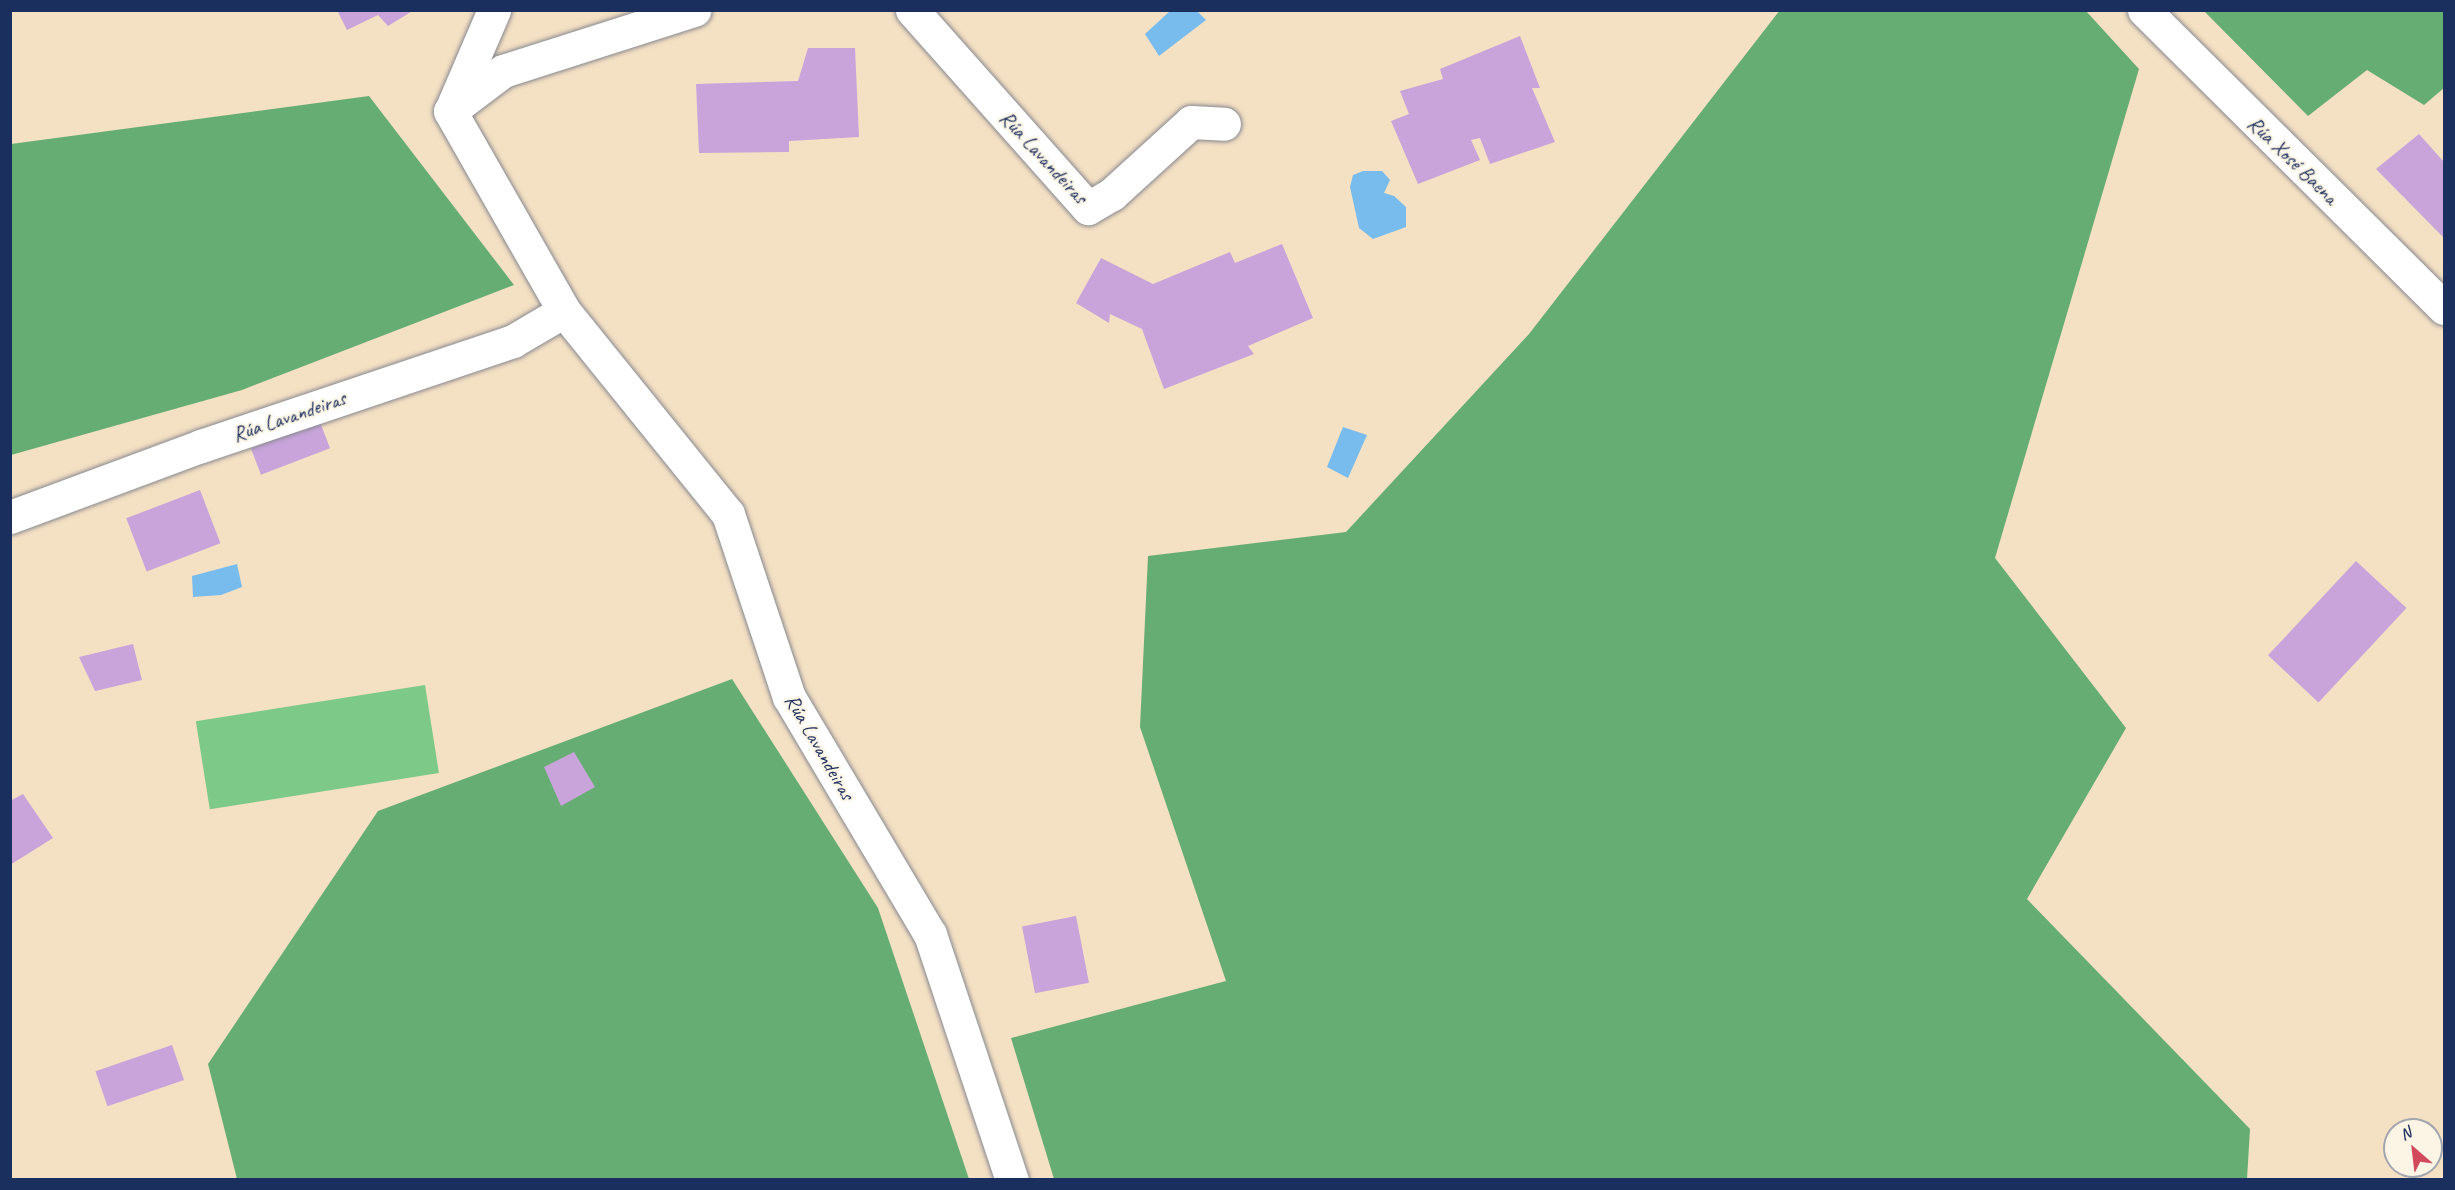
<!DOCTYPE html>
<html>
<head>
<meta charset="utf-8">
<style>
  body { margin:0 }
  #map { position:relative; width:2455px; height:1190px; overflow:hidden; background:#f4e0c3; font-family:Caveat,sans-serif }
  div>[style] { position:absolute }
  .green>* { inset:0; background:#7dc987; transform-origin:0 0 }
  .forest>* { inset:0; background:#66ad74 }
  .water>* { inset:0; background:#77bced }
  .building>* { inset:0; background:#c8a4db; transform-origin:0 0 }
  .roads { filter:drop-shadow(0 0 2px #888890) drop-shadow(0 0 2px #888890) }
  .minor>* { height:33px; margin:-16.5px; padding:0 16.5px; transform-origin:16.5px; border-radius:16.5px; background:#fff }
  span { translate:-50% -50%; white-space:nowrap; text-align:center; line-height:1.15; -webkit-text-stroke:4.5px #fcf5e5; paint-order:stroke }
  .street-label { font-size:21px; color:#1b2f5e }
  .frame { position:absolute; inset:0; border:12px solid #1b2f5e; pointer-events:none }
  .north { position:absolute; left:2383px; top:1118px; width:60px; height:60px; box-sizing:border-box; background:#fcf5e5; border:2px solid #a2a6af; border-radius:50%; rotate:332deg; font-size:16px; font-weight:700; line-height:24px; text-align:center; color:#1b2f5e }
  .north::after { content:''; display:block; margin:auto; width:21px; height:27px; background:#d1495b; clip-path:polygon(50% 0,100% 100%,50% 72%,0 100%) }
</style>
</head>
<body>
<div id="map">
  <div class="green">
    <div style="left:425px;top:685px;width:89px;height:232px;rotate:81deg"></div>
  </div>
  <div class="forest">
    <div style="clip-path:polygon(1780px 10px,2086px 11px,2139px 69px,1995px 558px,2126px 728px,2027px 899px,2250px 1129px,2247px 1179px,1054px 1179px,1011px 1038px,1226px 981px,1140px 727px,1148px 556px,1346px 532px,1529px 334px)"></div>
    <div style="clip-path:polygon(2204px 11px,2444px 11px,2444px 88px,2424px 105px,2367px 70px,2308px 116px)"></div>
    <div style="clip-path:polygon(369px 96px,514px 285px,242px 390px,11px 455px,11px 144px)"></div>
    <div style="clip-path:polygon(732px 679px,878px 908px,969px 1179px,237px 1179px,208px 1064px,378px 811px)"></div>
  </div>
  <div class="water">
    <div style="clip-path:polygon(1170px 11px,1197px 11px,1206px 20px,1159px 56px,1145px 34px)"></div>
    <div style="clip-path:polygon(1363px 171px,1382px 171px,1390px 180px,1384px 193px,1394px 196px,1406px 207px,1406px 227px,1373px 239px,1359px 228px,1350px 187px,1353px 175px)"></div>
    <div style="clip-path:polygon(1343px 427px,1367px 435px,1348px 478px,1327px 467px)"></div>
    <div style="clip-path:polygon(237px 564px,242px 587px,221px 595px,193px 597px,192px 576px)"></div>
  </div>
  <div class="building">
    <div style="clip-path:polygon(337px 10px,414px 10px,388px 26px,378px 15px,347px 30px)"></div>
    <div style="clip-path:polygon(1520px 36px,1540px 88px,1532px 88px,1555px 142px,1490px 164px,1480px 138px,1471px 140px,1480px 160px,1418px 184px,1391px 121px,1409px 114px,1400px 91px,1443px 79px,1440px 69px)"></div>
    <div style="clip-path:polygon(808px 48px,855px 48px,859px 137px,789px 141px,789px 152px,699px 153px,696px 84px,798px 81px)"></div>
    <div style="clip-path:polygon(2419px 134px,2444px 162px,2444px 238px,2376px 169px)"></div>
    <div style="clip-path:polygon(1282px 244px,1313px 318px,1248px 346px,1254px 354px,1164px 389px,1142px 329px,1110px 314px,1109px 323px,1076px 303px,1101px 258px,1153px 284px,1230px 252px,1235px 263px)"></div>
    <div style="left:320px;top:422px;width:28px;height:74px;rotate:69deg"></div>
    <div style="left:200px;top:490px;width:57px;height:79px;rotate:69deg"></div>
    <div style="left:2356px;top:561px;width:69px;height:129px;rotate:43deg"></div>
    <div style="clip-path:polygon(133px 644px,142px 680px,95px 691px,79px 657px)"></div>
    <div style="clip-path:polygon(574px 752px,595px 787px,561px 806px,544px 767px)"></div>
    <div style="clip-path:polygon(23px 794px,53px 838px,10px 865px,10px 801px)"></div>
    <div style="left:1076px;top:916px;width:68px;height:55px;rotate:79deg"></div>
    <div style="left:172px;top:1045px;width:37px;height:81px;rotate:71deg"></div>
  </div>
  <div class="roads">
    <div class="minor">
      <div style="left:912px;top:10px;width:265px;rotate:48.4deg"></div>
      <div style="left:1088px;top:208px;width:28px;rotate:-30deg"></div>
      <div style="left:1112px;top:194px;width:107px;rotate:-42.3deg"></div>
      <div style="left:1191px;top:122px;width:33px;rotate:3deg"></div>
      <div style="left:2144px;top:10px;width:423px;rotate:44.8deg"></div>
      <div style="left:451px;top:110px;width:109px;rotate:-66.7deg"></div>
      <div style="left:450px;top:111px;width:230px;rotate:60.3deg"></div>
      <div style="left:564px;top:311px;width:261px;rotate:51.1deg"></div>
      <div style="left:728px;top:514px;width:193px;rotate:71.6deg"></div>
      <div style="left:789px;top:697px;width:276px;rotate:59.3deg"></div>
      <div style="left:930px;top:934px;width:259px;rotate:71.6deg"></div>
      <div style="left:450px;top:111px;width:66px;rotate:-37deg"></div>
      <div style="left:503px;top:71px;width:201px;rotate:-17.7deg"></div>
      <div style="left:10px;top:517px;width:204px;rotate:-20.4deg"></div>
      <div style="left:201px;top:446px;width:329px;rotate:-18.6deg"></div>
      <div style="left:513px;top:341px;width:59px;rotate:-30.5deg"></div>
    </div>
  </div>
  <div class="street-label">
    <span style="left:1044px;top:157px;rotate:47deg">Rúa Lavandeiras</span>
    <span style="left:2293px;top:160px;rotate:44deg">Rúa Xosé Baena</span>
    <span style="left:289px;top:416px;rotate:-19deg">Rúa Lavandeiras</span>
    <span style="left:820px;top:747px;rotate:60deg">Rúa Lavandeiras</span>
  </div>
  <div class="frame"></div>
  <div class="north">N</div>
</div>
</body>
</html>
